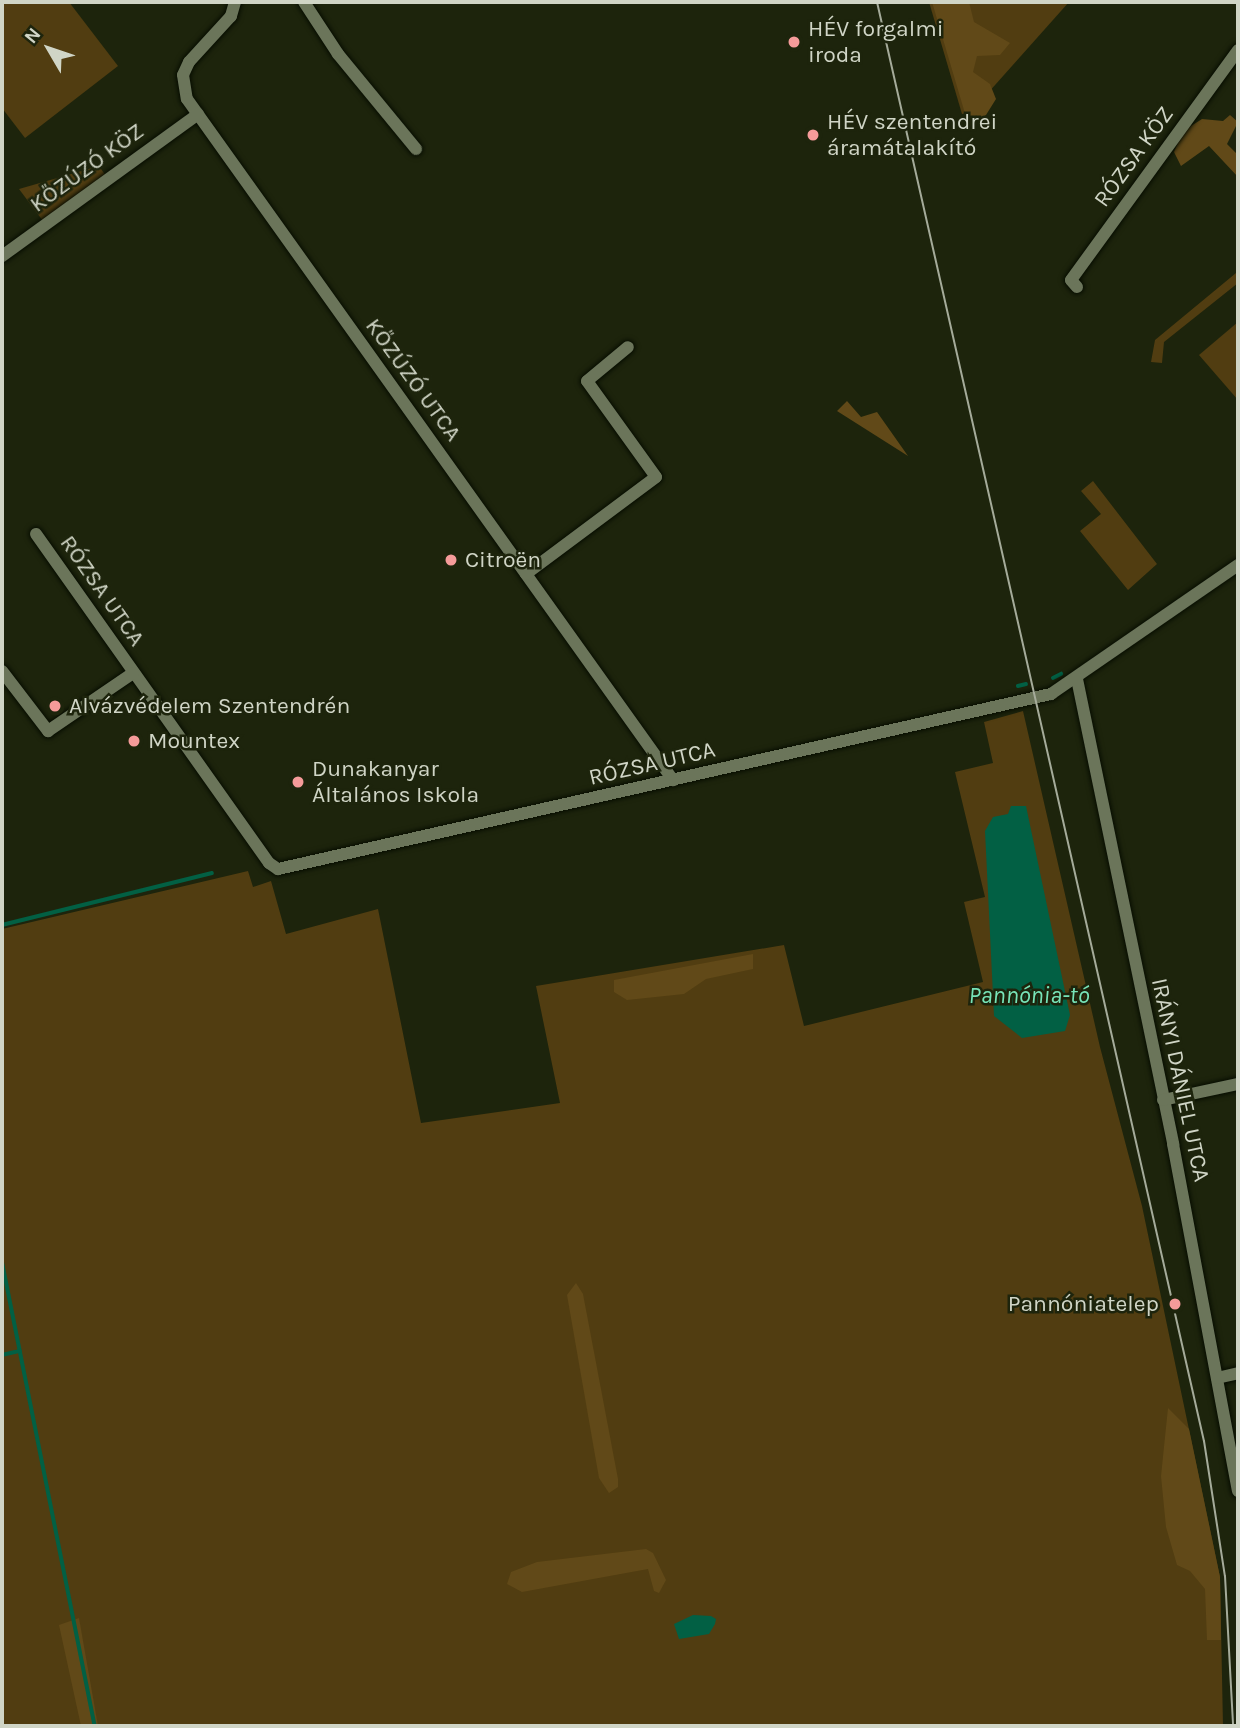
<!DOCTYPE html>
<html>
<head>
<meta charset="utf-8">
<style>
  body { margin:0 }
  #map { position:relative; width:1240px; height:1728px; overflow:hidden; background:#1d240c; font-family:Karla,sans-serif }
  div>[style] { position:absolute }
  .green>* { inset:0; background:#513d11 }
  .forest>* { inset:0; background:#614918 }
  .water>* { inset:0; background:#026044 }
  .stream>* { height:3.5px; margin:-1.75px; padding:0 1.75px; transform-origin:1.75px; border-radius:1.75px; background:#026044 }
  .roads { filter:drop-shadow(0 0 2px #070d00) drop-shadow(0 0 2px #070d00) }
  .minor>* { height:12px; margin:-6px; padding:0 6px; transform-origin:6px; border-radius:6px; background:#6b755a }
  .tram>* { height:2px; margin:-1px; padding:0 1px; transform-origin:1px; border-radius:1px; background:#a5ab9a }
  .dots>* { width:19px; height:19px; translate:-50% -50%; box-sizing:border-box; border:4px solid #1d240c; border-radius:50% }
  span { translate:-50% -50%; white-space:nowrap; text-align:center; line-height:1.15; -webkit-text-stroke:5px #1d240c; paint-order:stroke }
  .poi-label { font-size:23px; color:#d0d5c6 }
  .left { translate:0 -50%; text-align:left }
  .right { translate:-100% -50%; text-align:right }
  .street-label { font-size:23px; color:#d0d5c6 }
  .water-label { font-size:24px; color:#77e4b8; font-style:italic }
  .frame { position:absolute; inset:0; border:4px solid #d0d5c6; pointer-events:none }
  .north { position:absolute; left:14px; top:14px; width:70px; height:70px; -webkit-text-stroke:5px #1d240c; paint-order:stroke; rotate:309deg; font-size:19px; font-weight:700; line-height:28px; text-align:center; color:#d0d5c6 }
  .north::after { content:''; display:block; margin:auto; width:24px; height:32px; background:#d0d5c6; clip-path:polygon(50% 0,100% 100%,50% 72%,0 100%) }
</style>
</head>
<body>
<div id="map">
  <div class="green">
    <div style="clip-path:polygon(2px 2px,69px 2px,118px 66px,25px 138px,2px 108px)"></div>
    <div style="clip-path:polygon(929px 2px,1069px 2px,971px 112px,962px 114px)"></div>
    <div style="clip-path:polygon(99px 166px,106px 176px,43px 221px,19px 189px)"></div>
    <div style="clip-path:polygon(1236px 273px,1238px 283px,1164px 342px,1162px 363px,1151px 362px,1155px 340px)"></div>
    <div style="clip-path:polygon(1238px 322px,1238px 400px,1199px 355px)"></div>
    <div style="clip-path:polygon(1093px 481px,1157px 564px,1128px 590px,1080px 531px,1101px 514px,1081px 491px)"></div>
    <div style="clip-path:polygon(1023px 711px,1100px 1047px,1142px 1206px,1220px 1577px,1223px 1726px,2px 1726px,2px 929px,248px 871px,253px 887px,271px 881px,286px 934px,378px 909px,421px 1123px,560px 1103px,536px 986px,784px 945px,804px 1026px,983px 982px,964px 902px,985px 897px,955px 772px,993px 763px,984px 722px)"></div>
  </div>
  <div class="forest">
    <div style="clip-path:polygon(932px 2px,969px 2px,974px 22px,1010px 43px,1000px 55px,977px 56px,973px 72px,990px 84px,996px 99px,986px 115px,969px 127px)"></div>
    <div style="clip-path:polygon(1230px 115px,1238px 122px,1227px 144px,1238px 155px,1238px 177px,1209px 146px,1181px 166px,1174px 152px,1183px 131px,1202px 119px,1223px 121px)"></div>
    <div style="clip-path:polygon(847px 401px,861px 417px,877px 412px,908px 456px,837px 411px)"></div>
    <div style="clip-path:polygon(753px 954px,753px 969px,706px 979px,684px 994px,627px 1000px,614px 992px,614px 980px)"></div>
    <div style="clip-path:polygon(576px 1283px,583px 1294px,618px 1479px,618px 1487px,609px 1493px,599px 1478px,567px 1295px)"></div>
    <div style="clip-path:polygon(1168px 1408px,1189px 1429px,1220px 1577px,1221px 1640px,1207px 1640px,1205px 1589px,1190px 1571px,1177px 1565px,1166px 1527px,1161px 1476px)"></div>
    <div style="clip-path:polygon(646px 1549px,653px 1553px,666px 1580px,659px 1593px,654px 1591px,648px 1569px,522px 1592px,507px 1584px,511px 1572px,537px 1562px)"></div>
    <div style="clip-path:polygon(79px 1618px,98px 1726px,81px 1726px,59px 1625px)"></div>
  </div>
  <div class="water">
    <div style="clip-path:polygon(1011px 806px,1026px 806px,1070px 1015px,1065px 1031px,1022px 1038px,994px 1016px,985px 831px,993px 817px,1008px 814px)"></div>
    <div style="clip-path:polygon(693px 1615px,711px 1616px,716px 1619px,715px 1624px,709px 1634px,679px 1639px,674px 1624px)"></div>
  </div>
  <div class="stream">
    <div style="left:1053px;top:678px;width:9px;rotate:-27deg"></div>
    <div style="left:1018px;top:686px;width:8px;rotate:-14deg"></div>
    <div style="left:2px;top:925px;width:216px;rotate:-13.9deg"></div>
    <div style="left:2px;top:1260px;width:475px;rotate:78.7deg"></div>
    <div style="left:2px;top:1355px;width:18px;rotate:-13deg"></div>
  </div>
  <div class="roads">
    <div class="minor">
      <div style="left:235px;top:2px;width:15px;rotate:106deg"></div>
      <div style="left:231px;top:16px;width:62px;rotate:132.4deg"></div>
      <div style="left:189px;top:62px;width:14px;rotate:115deg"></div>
      <div style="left:183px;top:75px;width:24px;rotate:81deg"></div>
      <div style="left:187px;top:99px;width:837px;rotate:54.49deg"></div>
      <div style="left:304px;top:2px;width:62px;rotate:56.8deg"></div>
      <div style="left:338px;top:54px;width:123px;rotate:50.6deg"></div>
      <div style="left:2px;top:256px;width:242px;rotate:-35.9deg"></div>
      <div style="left:1077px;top:287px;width:9px;rotate:-131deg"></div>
      <div style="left:1071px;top:280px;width:284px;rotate:-54deg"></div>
      <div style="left:36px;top:534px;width:403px;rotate:54.7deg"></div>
      <div style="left:269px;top:863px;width:11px;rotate:34deg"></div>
      <div style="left:278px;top:869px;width:793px;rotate:-12.76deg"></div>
      <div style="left:1051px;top:694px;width:227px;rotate:-34.6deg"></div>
      <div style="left:526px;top:574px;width:162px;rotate:-36.7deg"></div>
      <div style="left:656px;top:477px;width:118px;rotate:-125.7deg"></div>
      <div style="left:587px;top:381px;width:53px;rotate:-39.7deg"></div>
      <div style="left:2px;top:671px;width:76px;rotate:52.5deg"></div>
      <div style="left:48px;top:731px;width:103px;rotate:-34.3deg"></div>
      <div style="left:1077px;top:679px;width:475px;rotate:78.3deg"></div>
      <div style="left:1173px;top:1144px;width:353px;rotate:79.4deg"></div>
      <div style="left:1163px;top:1100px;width:77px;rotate:-12deg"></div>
      <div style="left:1217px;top:1378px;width:22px;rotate:-13deg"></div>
    </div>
  </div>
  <div class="tram">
    <div style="left:877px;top:2px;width:1476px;rotate:77.2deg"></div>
    <div style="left:1204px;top:1441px;width:137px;rotate:81.2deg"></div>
    <div style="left:1225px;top:1576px;width:150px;rotate:86.9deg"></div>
  </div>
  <div class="dots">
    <div style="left:794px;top:42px;background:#f59b9a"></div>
    <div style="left:813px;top:135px;background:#f59b9a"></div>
    <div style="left:451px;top:560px;background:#f59b9a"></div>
    <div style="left:55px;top:706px;background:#f59b9a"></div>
    <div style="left:134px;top:741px;background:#f59b9a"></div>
    <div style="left:298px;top:782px;background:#f59b9a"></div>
    <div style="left:1175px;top:1304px;background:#f59b9a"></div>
  </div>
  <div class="poi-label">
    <span class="left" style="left:808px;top:42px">HÉV forgalmi<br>iroda</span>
    <span class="left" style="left:827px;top:135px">HÉV szentendrei<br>áramátalakító</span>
    <span class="left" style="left:465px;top:560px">Citroën</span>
    <span class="left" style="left:69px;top:706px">Alvázvédelem Szentendrén</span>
    <span class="left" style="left:148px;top:741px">Mountex</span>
    <span class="left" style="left:312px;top:782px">Dunakanyar<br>Általános Iskola</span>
    <span class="right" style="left:1159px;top:1304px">Pannóniatelep</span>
  </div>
  <div class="street-label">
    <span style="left:1134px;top:157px;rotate:-54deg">RÓZSA KÖZ</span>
    <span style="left:87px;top:168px;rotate:-36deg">KŐZÚZÓ KÖZ</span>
    <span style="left:413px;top:380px;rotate:54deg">KŐZÚZÓ UTCA</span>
    <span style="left:102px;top:591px;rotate:55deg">RÓZSA UTCA</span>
    <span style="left:652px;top:764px;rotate:-13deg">RÓZSA UTCA</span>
    <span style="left:1180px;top:1080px;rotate:78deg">IRÁNYI DÁNIEL UTCA</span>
  </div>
  <div class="water-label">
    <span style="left:1029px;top:996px">Pannónia-tó</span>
  </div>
  <div class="frame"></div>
  <div class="north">N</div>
</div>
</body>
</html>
